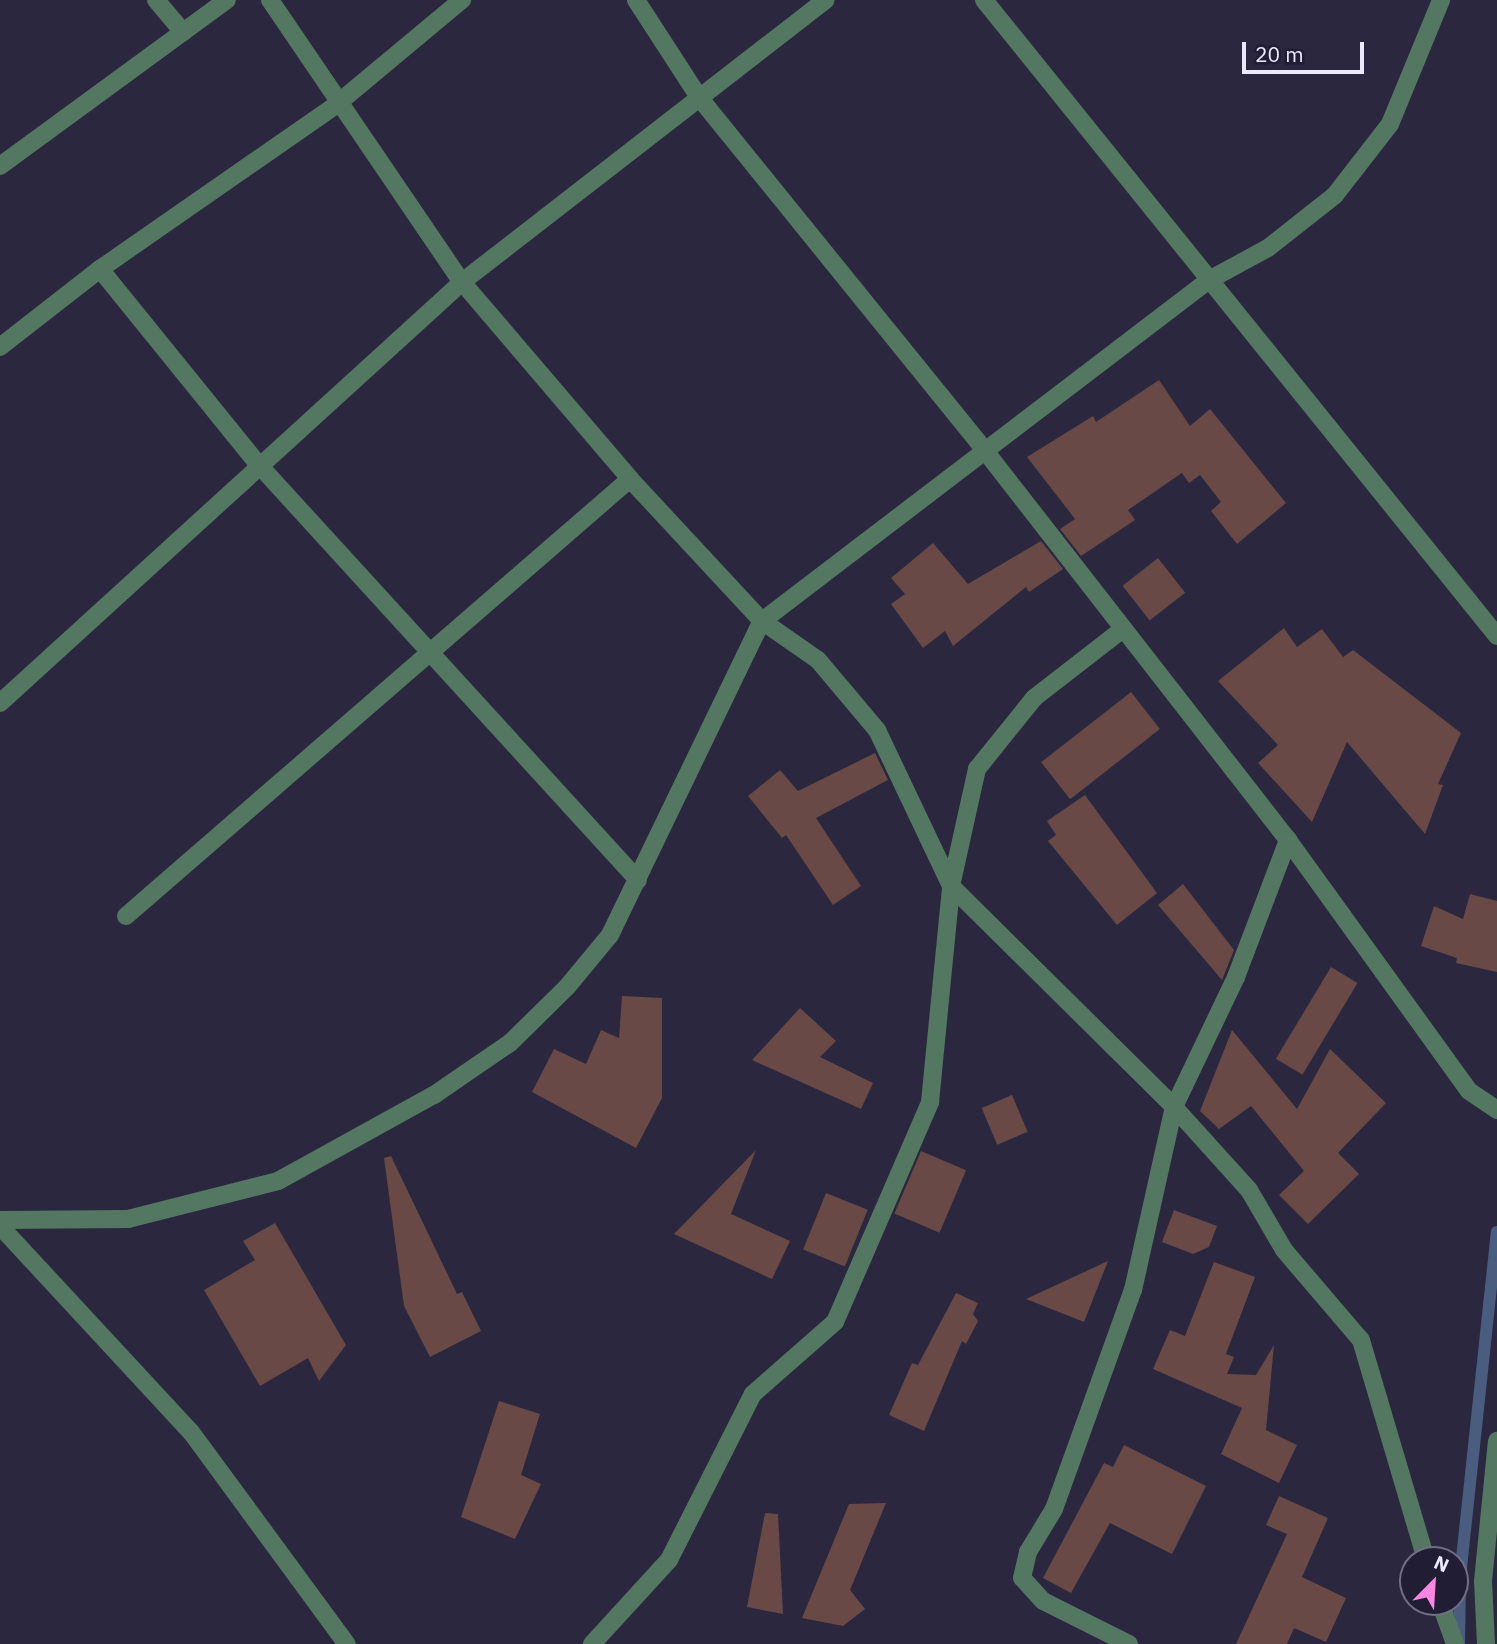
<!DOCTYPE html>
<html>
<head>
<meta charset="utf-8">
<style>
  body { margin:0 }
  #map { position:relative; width:1497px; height:1644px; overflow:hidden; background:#2a273f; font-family:"IBM Plex Sans",sans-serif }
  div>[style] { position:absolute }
  .stream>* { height:12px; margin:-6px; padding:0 6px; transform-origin:6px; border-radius:6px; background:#4a5d7f }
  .building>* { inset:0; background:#684945; transform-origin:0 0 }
  .street>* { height:18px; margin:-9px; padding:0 9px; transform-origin:9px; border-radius:9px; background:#537761 }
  span { translate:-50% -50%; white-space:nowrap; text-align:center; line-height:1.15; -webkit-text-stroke:7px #211d34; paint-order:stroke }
  .north { position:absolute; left:1399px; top:1546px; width:70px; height:70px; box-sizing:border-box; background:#211d34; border:2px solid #726f83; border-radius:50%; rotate:24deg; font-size:19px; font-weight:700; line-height:28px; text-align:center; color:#ebeafa }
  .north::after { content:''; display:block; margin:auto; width:24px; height:32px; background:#fd86e2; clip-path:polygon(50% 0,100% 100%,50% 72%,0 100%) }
  .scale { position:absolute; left:1242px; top:42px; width:122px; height:32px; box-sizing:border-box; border:4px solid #ebeafa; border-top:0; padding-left:9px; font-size:21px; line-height:24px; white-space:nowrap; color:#ebeafa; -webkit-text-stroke:5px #211d34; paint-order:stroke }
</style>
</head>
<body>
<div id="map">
  <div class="stream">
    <div style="left:1459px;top:1644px;width:67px;rotate:-89.1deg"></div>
    <div style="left:1460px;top:1577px;width:347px;rotate:-83.9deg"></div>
  </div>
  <div class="building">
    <div style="clip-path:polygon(1159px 380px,1190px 426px,1210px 409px,1286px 503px,1237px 544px,1211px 511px,1221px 502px,1200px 475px,1189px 483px,1182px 473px,1128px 510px,1135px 520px,1081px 556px,1060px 529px,1075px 519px,1027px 457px,1093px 416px,1096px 422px)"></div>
    <div style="clip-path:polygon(1041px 541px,1063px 569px,1029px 592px,1026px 587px,953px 646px,945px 631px,923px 648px,891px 604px,905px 594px,891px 578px,933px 543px,968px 584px)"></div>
    <div style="left:1158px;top:558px;width:44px;height:45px;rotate:52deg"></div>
    <div style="clip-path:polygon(1284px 628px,1297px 647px,1322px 629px,1343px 657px,1353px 650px,1461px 733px,1438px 784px,1443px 785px,1425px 834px,1347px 742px,1312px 822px,1258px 763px,1278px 745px,1218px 681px)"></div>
    <div style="left:1131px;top:692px;width:47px;height:114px;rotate:52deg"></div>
    <div style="clip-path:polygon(875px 753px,888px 780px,816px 818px,861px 886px,833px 905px,786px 835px,782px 838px,748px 796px,780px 770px,798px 791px)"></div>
    <div style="clip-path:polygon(1085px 795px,1157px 893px,1117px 925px,1048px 841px,1056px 835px,1047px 821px)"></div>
    <div style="clip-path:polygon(1183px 884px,1234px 950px,1222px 980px,1158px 905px)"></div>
    <div style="clip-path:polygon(1470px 894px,1497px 901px,1497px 972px,1456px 963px,1457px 958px,1421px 946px,1434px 906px,1463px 919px)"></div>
    <div style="left:1331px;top:967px;width:31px;height:107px;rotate:31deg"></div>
    <div style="clip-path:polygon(622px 996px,662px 998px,662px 1098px,636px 1148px,532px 1092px,554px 1049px,586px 1064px,601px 1030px,619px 1038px)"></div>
    <div style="clip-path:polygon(800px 1008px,836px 1041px,820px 1057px,873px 1083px,861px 1109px,752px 1060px)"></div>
    <div style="clip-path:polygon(1232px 1030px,1297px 1109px,1330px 1049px,1386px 1103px,1338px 1153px,1359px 1174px,1308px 1224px,1279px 1195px,1304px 1171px,1251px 1106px,1219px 1129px,1200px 1111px)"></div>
    <div style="left:1012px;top:1095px;width:40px;height:33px;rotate:67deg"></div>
    <div style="clip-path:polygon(756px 1150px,731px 1214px,790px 1241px,772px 1279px,674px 1234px)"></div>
    <div style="left:921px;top:1151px;width:49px;height:68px;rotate:23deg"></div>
    <div style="clip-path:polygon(391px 1156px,457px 1294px,462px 1292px,481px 1331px,430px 1357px,404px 1306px,384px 1158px)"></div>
    <div style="left:826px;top:1193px;width:45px;height:61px;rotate:22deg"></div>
    <div style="clip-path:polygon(1174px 1210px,1217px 1226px,1209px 1247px,1193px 1254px,1162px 1242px)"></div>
    <div style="clip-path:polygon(275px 1223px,346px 1345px,319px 1381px,308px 1358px,260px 1386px,204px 1290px,255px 1260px,243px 1241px)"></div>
    <div style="clip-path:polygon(1108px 1261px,1084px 1322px,1026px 1299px)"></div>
    <div style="clip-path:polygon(1214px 1262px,1255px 1277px,1226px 1354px,1234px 1357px,1227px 1374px,1256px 1375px,1274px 1345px,1266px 1430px,1297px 1445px,1279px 1483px,1221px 1454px,1242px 1408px,1153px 1369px,1170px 1330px,1185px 1336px)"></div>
    <div style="clip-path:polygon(956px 1293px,978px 1303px,973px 1314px,978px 1321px,966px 1344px,962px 1341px,924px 1431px,889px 1415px,912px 1363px,918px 1365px)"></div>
    <div style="clip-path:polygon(499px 1401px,540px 1414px,521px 1475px,541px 1484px,515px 1539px,461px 1517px)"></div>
    <div style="clip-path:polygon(1124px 1445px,1206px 1486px,1172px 1554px,1110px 1523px,1071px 1593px,1043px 1578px,1104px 1463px,1113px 1467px)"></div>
    <div style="clip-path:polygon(1279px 1496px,1328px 1518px,1302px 1577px,1346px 1598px,1326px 1642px,1294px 1628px,1287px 1644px,1236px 1644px,1287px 1534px,1266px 1525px)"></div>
    <div style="clip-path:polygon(886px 1503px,850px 1590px,865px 1609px,843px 1626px,802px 1618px,849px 1504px)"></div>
    <div style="clip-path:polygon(765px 1513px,778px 1514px,783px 1614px,747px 1607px)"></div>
  </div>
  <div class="street">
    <div style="left:156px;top:0;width:42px;rotate:49.8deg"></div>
    <div style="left:270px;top:0;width:341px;rotate:55.8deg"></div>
    <div style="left:462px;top:282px;width:259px;rotate:49.5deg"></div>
    <div style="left:630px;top:479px;width:194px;rotate:47.1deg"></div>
    <div style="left:762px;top:621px;width:68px;rotate:34.9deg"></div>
    <div style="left:818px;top:660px;width:92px;rotate:49.9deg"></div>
    <div style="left:877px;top:730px;width:173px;rotate:64.6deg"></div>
    <div style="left:951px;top:886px;width:314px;rotate:44.7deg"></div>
    <div style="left:1174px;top:1107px;width:112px;rotate:47.9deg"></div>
    <div style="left:1249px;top:1190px;width:69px;rotate:59.7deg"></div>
    <div style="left:1284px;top:1250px;width:118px;rotate:49.5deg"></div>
    <div style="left:1361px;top:1340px;width:229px;rotate:73.5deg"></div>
    <div style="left:636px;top:0;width:114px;rotate:57.1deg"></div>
    <div style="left:698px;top:96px;width:458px;rotate:51deg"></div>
    <div style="left:986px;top:452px;width:492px;rotate:52.1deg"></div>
    <div style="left:1288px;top:840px;width:309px;rotate:54.2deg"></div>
    <div style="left:1469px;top:1091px;width:34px;rotate:34deg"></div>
    <div style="left:984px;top:0;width:817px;rotate:51.11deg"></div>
    <div style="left:0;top:166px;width:281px;rotate:-36.2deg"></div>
    <div style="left:100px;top:269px;width:252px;rotate:51deg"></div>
    <div style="left:259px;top:465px;width:562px;rotate:47.6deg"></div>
    <div style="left:0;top:347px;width:127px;rotate:-38deg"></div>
    <div style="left:100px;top:269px;width:289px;rotate:-34.8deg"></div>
    <div style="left:337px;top:104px;width:163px;rotate:-39.8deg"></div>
    <div style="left:0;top:703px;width:625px;rotate:-42.34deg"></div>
    <div style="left:462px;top:282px;width:460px;rotate:-37.8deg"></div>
    <div style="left:126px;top:916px;width:667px;rotate:-40.93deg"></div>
    <div style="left:0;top:1220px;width:128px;rotate:-0.4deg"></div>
    <div style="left:128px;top:1219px;width:155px;rotate:-14.2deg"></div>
    <div style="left:278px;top:1181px;width:178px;rotate:-28.9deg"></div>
    <div style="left:434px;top:1095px;width:92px;rotate:-34.4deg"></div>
    <div style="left:510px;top:1043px;width:80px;rotate:-44.5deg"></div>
    <div style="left:567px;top:987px;width:67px;rotate:-50.4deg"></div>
    <div style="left:610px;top:935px;width:349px;rotate:-64.2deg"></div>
    <div style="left:762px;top:621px;width:562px;rotate:-37.34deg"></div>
    <div style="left:1209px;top:280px;width:67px;rotate:-28.5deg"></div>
    <div style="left:1268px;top:248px;width:85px;rotate:-38.3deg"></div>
    <div style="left:1335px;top:195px;width:90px;rotate:-52.2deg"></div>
    <div style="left:1390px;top:124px;width:134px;rotate:-67.6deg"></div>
    <div style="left:0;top:1226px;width:281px;rotate:47.2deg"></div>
    <div style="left:191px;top:1432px;width:263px;rotate:53.7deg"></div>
    <div style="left:1440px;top:1602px;width:45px;rotate:70.3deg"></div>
    <div style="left:592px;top:1644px;width:114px;rotate:-47.5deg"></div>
    <div style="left:669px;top:1560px;width:186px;rotate:-63.2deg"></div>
    <div style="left:753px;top:1394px;width:109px;rotate:-41.3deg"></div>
    <div style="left:835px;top:1322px;width:240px;rotate:-66.6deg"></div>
    <div style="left:930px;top:1102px;width:217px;rotate:-84.4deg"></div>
    <div style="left:951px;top:886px;width:120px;rotate:-77.5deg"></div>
    <div style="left:977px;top:769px;width:91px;rotate:-51.2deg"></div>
    <div style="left:1034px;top:698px;width:113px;rotate:-37.8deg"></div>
    <div style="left:1129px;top:1644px;width:96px;rotate:-153.4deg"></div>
    <div style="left:1043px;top:1601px;width:31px;rotate:-132deg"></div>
    <div style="left:1022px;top:1578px;width:27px;rotate:-77deg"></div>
    <div style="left:1028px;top:1552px;width:50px;rotate:-58.8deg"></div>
    <div style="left:1054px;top:1509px;width:233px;rotate:-70.2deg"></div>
    <div style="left:1133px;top:1290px;width:188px;rotate:-77.4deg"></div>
    <div style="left:1174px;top:1107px;width:144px;rotate:-64.5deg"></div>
    <div style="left:1236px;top:977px;width:147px;rotate:-69.2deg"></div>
    <div style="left:1486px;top:1644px;width:63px;rotate:-92.7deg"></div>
    <div style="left:1483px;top:1581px;width:141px;rotate:-84.3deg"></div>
  </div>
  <div class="north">N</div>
  <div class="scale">20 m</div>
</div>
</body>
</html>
